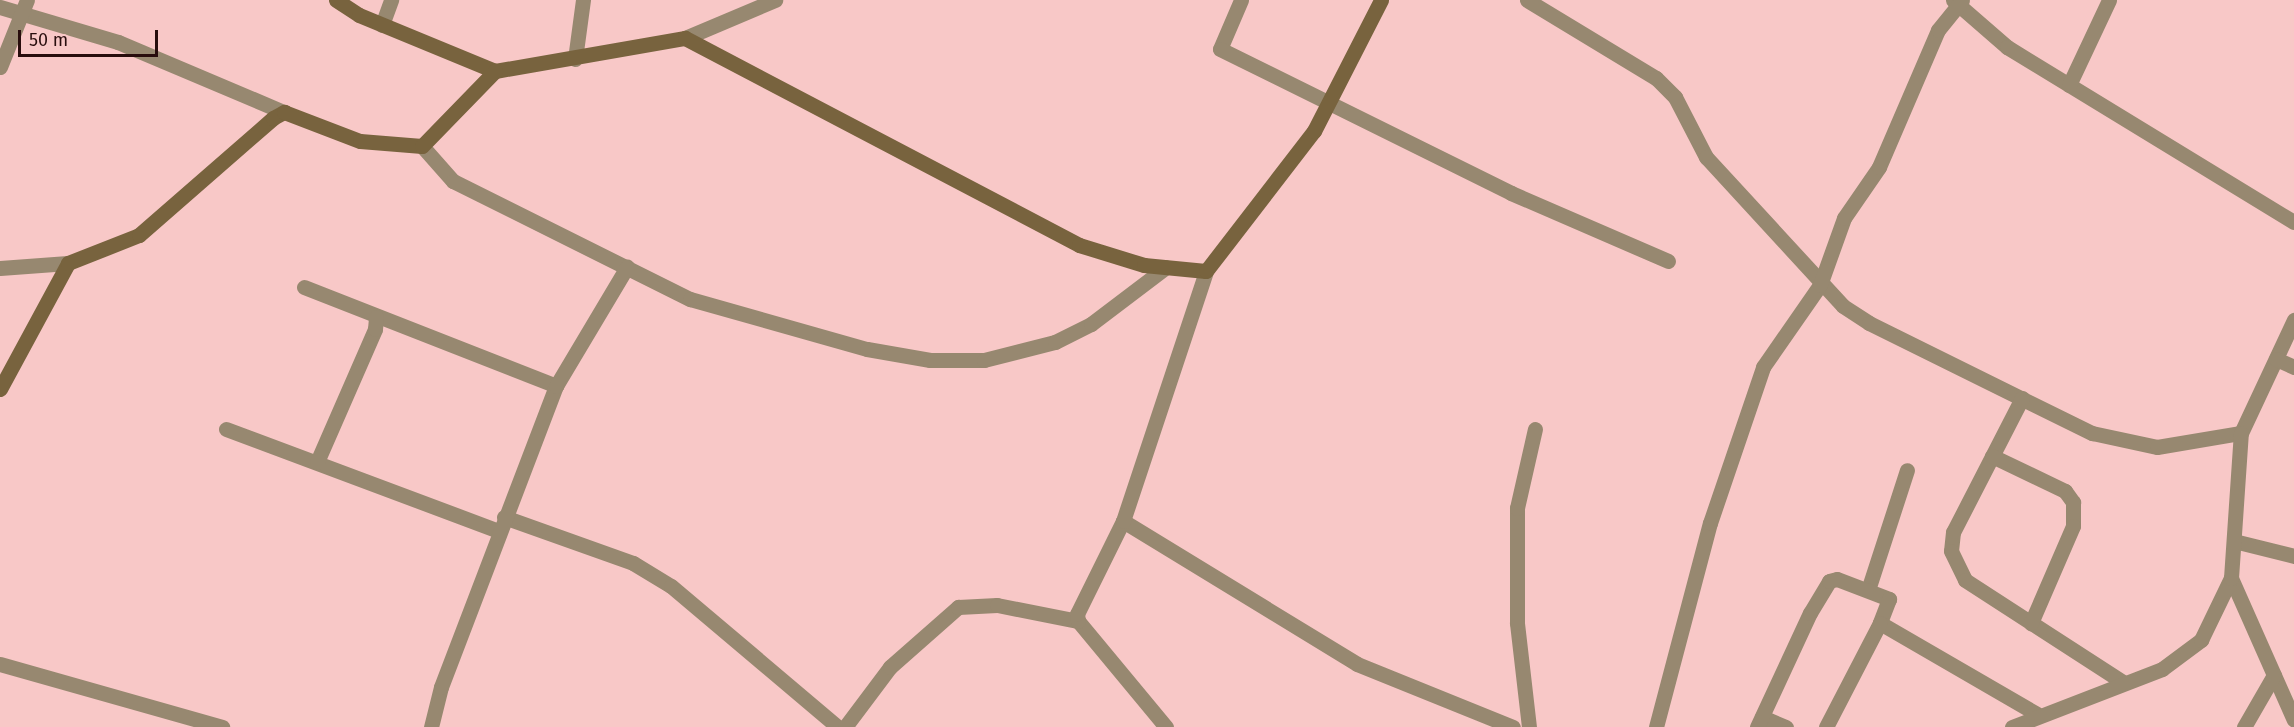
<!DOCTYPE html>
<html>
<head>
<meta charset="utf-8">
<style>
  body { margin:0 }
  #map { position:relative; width:2294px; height:727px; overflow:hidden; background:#f8c8c7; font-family:"Fira Sans",sans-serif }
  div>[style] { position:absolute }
  .street>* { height:15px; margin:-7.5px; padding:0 7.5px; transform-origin:7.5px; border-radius:7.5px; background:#978870 }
  .secondary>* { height:15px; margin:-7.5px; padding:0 7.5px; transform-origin:7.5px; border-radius:7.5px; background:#78633e }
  span { translate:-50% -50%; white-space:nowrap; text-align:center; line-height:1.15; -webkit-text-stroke:4.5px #f8c8c7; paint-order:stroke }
  .scale { position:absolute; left:18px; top:30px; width:140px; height:27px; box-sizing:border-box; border:3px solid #280d0d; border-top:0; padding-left:8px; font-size:18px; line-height:21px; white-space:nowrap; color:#280d0d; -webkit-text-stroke:4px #f8c8c7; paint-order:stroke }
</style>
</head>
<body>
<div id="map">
  <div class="street">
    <div style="left:1241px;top:0;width:53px;rotate:113.2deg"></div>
    <div style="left:1220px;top:49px;width:325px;rotate:26.3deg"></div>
    <div style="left:1511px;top:193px;width:171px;rotate:23.4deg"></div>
    <div style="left:1527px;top:0;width:151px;rotate:31.2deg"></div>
    <div style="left:1656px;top:78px;width:27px;rotate:45deg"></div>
    <div style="left:1675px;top:97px;width:68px;rotate:62.7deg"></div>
    <div style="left:1706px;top:157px;width:202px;rotate:47.4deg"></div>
    <div style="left:1843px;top:306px;width:31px;rotate:33deg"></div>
    <div style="left:1869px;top:323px;width:249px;rotate:26.3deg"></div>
    <div style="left:2092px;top:433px;width:66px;rotate:12.2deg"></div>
    <div style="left:2157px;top:447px;width:85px;rotate:-9.5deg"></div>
    <div style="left:2241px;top:433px;width:125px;rotate:-64.9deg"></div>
    <div style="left:1953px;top:0;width:72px;rotate:41deg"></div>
    <div style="left:2007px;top:47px;width:336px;rotate:31.4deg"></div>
    <div style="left:0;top:7px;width:123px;rotate:16.5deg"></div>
    <div style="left:118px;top:42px;width:180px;rotate:22.9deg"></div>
    <div style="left:382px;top:25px;width:27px;rotate:-70deg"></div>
    <div style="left:685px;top:38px;width:98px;rotate:-22.9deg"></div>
    <div style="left:575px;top:59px;width:60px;rotate:-82.3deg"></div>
    <div style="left:0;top:67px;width:72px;rotate:-68.1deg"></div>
    <div style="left:2069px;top:85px;width:94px;rotate:-64.8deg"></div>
    <div style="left:422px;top:146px;width:47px;rotate:48.5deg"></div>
    <div style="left:453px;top:181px;width:265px;rotate:26.5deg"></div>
    <div style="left:690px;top:299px;width:184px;rotate:15.8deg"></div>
    <div style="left:867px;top:349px;width:64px;rotate:9.9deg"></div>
    <div style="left:930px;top:360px;width:54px"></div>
    <div style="left:984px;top:360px;width:73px;rotate:-14.2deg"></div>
    <div style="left:1055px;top:342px;width:40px;rotate:-26.6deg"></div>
    <div style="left:1091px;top:324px;width:94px;rotate:-37.2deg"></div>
    <div style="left:0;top:268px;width:68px;rotate:-4.2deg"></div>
    <div style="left:304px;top:287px;width:271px;rotate:21.4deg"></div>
    <div style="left:2276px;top:359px;width:20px;rotate:24deg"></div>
    <div style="left:2022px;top:398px;width:151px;rotate:117.2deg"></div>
    <div style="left:1953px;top:532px;width:19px;rotate:96deg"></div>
    <div style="left:1951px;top:551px;width:32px;rotate:64deg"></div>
    <div style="left:1965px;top:580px;width:189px;rotate:32.9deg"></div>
    <div style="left:226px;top:429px;width:291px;rotate:20.5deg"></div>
    <div style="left:1992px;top:456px;width:81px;rotate:25.6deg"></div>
    <div style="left:2065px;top:491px;width:14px;rotate:54deg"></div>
    <div style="left:2073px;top:502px;width:24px;rotate:90deg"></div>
    <div style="left:2073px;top:526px;width:106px;rotate:113.4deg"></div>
    <div style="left:317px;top:462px;width:145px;rotate:-66.4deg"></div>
    <div style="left:375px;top:329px;width:12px;rotate:-85deg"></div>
    <div style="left:504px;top:517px;width:137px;rotate:19.6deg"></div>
    <div style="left:633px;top:563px;width:44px;rotate:31.2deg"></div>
    <div style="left:671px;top:586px;width:219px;rotate:40.2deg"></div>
    <div style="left:1123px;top:521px;width:274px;rotate:31.4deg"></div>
    <div style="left:1357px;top:664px;width:168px;rotate:22deg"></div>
    <div style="left:2234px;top:541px;width:62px;rotate:14deg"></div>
    <div style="left:2231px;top:578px;width:155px;rotate:66.1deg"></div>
    <div style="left:1868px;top:590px;width:126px;rotate:-72deg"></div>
    <div style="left:0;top:664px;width:231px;rotate:15.8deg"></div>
    <div style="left:1762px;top:717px;width:26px;rotate:23deg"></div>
    <div style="left:431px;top:727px;width:41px;rotate:-76deg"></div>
    <div style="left:441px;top:687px;width:322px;rotate:-69.1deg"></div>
    <div style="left:556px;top:386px;width:139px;rotate:-59.2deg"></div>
    <div style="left:845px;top:727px;width:75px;rotate:-53.1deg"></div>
    <div style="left:890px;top:667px;width:91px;rotate:-41.4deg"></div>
    <div style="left:958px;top:607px;width:39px;rotate:-3deg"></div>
    <div style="left:997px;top:605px;width:83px;rotate:11.2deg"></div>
    <div style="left:1166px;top:727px;width:138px;rotate:-129.7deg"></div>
    <div style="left:1078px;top:621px;width:7px;rotate:-98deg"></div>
    <div style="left:1077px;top:614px;width:104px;rotate:-63.7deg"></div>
    <div style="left:1123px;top:521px;width:263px;rotate:-71.6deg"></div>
    <div style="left:1529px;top:727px;width:105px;rotate:-96.6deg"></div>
    <div style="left:1517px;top:623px;width:115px;rotate:-90deg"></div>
    <div style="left:1517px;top:508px;width:81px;rotate:-77.2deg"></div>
    <div style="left:1656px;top:727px;width:211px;rotate:-75.2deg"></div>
    <div style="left:1710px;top:523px;width:165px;rotate:-71.2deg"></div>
    <div style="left:1763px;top:367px;width:100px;rotate:-55.2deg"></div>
    <div style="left:1820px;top:285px;width:71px;rotate:-70.3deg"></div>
    <div style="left:1844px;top:218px;width:62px;rotate:-55.5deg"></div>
    <div style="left:1879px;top:167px;width:149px;rotate:-66.7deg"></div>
    <div style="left:1938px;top:30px;width:38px;rotate:-51deg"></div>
    <div style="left:1757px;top:727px;width:126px;rotate:-65.1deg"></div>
    <div style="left:1810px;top:613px;width:37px;rotate:-59deg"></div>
    <div style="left:1829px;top:581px;width:8px;rotate:-14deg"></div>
    <div style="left:1837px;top:579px;width:56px;rotate:21deg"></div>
    <div style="left:1889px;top:599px;width:26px;rotate:111deg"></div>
    <div style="left:1880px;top:623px;width:181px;rotate:30.1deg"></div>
    <div style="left:1826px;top:727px;width:117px;rotate:-62.6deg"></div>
    <div style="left:2012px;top:727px;width:161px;rotate:-21.1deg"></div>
    <div style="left:2162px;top:669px;width:49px;rotate:-36.6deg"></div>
    <div style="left:2201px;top:640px;width:69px;rotate:-64.2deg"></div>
    <div style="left:2231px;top:578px;width:145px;rotate:-86.1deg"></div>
    <div style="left:2244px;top:727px;width:60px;rotate:-60deg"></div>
  </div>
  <div class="secondary">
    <div style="left:336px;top:0;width:27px;rotate:33deg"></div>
    <div style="left:359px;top:15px;width:147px;rotate:22.4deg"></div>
    <div style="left:495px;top:71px;width:193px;rotate:-9.9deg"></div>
    <div style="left:685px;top:38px;width:445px;rotate:27.7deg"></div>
    <div style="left:1079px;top:245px;width:68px;rotate:17.1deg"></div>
    <div style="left:1144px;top:265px;width:62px;rotate:5.5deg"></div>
    <div style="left:1206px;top:271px;width:177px;rotate:-52.4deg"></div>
    <div style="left:1314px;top:131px;width:147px;rotate:-62.9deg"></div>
    <div style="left:0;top:389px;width:143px;rotate:-61.6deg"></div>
    <div style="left:68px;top:263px;width:76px;rotate:-21.5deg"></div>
    <div style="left:139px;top:235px;width:178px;rotate:-41.1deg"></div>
    <div style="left:273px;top:118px;width:13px;rotate:-29deg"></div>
    <div style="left:284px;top:112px;width:81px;rotate:20.9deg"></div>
    <div style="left:360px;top:141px;width:62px;rotate:4.6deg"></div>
    <div style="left:422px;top:146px;width:105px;rotate:-45.8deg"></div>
  </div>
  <div class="scale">50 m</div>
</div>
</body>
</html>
